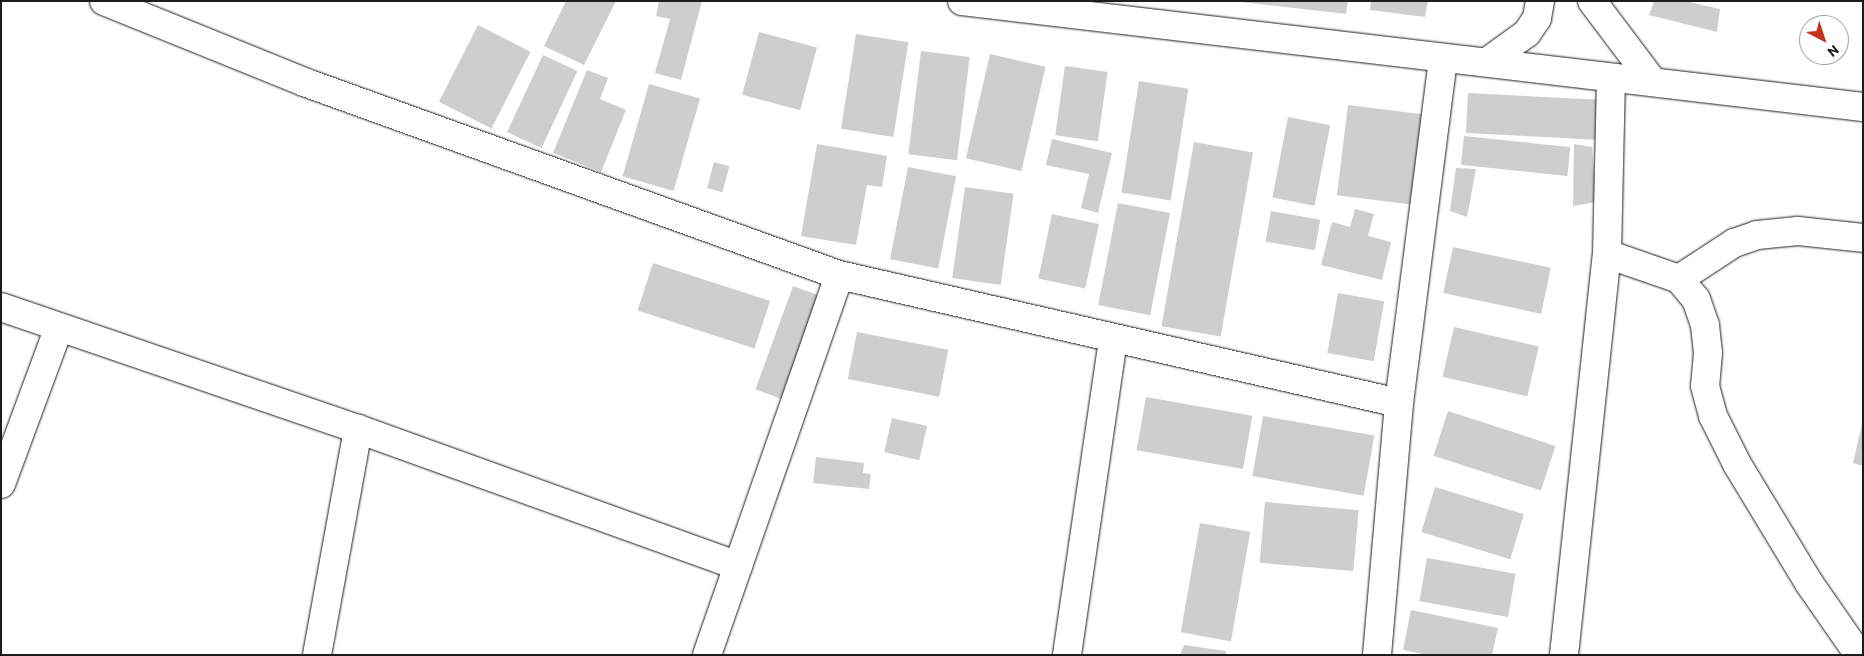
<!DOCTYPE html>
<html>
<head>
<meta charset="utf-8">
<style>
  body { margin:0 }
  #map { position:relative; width:1864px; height:656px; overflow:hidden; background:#fff; font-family:Itim,sans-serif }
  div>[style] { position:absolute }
  .building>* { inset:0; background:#cecece; transform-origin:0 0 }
  .roads { filter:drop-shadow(0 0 1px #1c1c1c) drop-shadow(0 0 1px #1c1c1c) }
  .minor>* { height:28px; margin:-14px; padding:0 14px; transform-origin:14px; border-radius:14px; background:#fff }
  .tertiary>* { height:28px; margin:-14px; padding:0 14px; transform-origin:14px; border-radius:14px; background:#fff }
  .secondary>* { height:28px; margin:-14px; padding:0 14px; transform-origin:14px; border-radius:14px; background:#fff }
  span { translate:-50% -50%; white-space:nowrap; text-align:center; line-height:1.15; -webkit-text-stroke:4px #fff; paint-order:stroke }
  .frame { position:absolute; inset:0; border:2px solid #1c1c1c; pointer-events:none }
  .north { position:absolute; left:1799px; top:15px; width:50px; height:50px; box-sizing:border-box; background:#fff; border:1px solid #a4a4a4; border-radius:50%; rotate:140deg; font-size:14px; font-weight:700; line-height:20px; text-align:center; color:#1c1c1c }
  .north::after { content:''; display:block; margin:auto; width:18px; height:22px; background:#c8321e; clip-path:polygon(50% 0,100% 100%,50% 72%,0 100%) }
</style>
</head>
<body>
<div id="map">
  <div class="building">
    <div style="clip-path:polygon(566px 1px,616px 1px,584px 65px,544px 46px)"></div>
    <div style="clip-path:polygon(659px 1px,702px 1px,681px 80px,655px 73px,670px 19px,656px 16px)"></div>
    <div style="clip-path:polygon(1232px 1px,1348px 1px,1346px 14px)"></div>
    <div style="clip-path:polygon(1371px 1px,1428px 1px,1425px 17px,1370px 10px)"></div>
    <div style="clip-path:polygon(1654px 1px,1685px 1px,1720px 9px,1717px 32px,1649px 15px)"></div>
    <div style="left:478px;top:25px;width:59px;height:86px;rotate:27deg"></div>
    <div style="left:759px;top:32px;width:60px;height:65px;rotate:15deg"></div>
    <div style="left:856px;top:34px;width:53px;height:96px;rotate:9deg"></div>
    <div style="left:921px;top:51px;width:49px;height:104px;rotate:7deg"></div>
    <div style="left:990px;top:54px;width:57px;height:107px;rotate:13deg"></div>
    <div style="left:543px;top:55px;width:38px;height:85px;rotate:25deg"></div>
    <div style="left:1065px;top:66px;width:43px;height:70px;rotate:8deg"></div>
    <div style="clip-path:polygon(587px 70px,608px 78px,600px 99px,626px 110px,601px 172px,553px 153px)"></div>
    <div style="left:1139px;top:81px;width:50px;height:113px;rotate:9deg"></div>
    <div style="left:649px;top:84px;width:53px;height:96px;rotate:16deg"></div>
    <div style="left:1468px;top:93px;width:130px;height:40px;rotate:3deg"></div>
    <div style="left:1348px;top:105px;width:77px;height:91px;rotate:7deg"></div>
    <div style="left:1288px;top:117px;width:43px;height:82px;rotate:11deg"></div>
    <div style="left:1464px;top:136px;width:107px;height:29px;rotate:6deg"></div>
    <div style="clip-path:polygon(1052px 139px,1112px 153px,1098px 213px,1081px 208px,1089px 174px,1046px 165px)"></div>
    <div style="left:1194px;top:142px;width:60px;height:187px;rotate:10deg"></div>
    <div style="clip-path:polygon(817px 144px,887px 156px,882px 187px,867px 185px,856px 245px,801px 236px)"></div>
    <div style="clip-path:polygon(1574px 144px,1592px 147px,1597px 202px,1573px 206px)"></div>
    <div style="left:714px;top:162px;width:16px;height:27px;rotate:15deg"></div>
    <div style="left:908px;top:167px;width:49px;height:94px;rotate:11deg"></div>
    <div style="clip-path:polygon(1456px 168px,1476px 169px,1467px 217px,1450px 211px)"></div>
    <div style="left:965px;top:187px;width:49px;height:92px;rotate:8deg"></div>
    <div style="left:1118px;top:203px;width:53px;height:104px;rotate:11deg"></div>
    <div style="clip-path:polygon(1355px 209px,1374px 214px,1368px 236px,1391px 242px,1382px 280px,1321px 265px,1332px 222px,1350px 227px)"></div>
    <div style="left:1271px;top:211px;width:50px;height:31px;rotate:10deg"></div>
    <div style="left:1052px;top:214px;width:48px;height:66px;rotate:12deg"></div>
    <div style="left:1453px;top:247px;width:100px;height:47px;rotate:12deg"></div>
    <div style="left:653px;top:263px;width:123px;height:50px;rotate:18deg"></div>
    <div style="left:793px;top:286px;width:27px;height:110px;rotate:20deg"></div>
    <div style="left:1338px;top:293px;width:47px;height:61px;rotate:10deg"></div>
    <div style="left:1454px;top:327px;width:87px;height:51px;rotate:13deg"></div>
    <div style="left:857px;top:332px;width:93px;height:48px;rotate:11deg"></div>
    <div style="left:1146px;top:397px;width:108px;height:54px;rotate:10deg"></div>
    <div style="left:1448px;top:411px;width:113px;height:47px;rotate:18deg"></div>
    <div style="left:1263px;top:416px;width:113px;height:61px;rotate:10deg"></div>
    <div style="left:892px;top:418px;width:36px;height:35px;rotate:13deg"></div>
    <div style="clip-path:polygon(1862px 424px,1863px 424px,1863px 466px,1853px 463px)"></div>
    <div style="clip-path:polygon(816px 457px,864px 463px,863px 473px,871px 474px,869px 489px,813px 483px)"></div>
    <div style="left:1435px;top:487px;width:93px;height:47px;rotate:17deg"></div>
    <div style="left:1265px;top:502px;width:94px;height:61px;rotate:5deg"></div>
    <div style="left:1200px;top:523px;width:51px;height:111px;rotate:10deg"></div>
    <div style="left:1427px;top:558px;width:90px;height:44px;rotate:10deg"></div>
    <div style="clip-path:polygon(1411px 610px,1498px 628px,1492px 655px,1428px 655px,1403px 650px)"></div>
    <div style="clip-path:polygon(1184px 645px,1226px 651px,1225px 655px,1180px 655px)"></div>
  </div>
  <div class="roads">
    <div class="minor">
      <div style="left:104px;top:1px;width:216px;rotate:22deg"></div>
      <div style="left:304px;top:82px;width:569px;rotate:19.84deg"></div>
      <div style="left:839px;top:275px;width:574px;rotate:12.88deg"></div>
      <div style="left:1399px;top:403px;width:348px;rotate:-82.7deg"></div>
      <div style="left:1607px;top:254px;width:76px;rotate:19.1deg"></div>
      <div style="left:1679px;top:279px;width:26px;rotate:50deg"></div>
      <div style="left:1696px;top:299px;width:28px;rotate:71deg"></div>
      <div style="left:1705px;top:325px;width:28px;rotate:84deg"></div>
      <div style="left:1708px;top:353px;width:33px;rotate:95deg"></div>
      <div style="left:1705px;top:386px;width:31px;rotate:75deg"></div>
      <div style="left:1713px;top:416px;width:54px;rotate:63.4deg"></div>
      <div style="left:1737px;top:464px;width:139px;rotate:58.8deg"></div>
      <div style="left:1809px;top:583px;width:88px;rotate:55.2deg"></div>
      <div style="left:1679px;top:279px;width:66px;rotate:-33.2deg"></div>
      <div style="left:1734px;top:243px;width:24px;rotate:-19deg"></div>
      <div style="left:1757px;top:235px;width:41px;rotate:-5.6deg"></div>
      <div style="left:1798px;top:231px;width:65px;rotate:6.1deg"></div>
      <div style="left:1px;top:307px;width:377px;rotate:18.9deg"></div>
      <div style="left:358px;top:429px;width:404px;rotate:19.8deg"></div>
      <div style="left:1px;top:484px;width:167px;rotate:-69.7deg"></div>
      <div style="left:317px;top:655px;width:230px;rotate:-79.7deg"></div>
      <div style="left:707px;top:655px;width:402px;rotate:-70.8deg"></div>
      <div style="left:1067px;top:655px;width:320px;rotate:-81.7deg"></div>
      <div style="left:1377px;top:655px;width:253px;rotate:-85deg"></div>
      <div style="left:1564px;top:655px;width:403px;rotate:-83.9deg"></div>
      <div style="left:1607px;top:254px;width:176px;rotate:-88.7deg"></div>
    </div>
    <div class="tertiary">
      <div style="left:1592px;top:1px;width:101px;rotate:53deg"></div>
      <div style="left:1487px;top:62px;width:49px;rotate:-35.9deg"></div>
      <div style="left:1527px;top:33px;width:18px;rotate:-56deg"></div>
      <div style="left:1537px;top:18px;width:17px;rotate:-80deg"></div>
    </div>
    <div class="secondary">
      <div style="left:962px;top:1px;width:907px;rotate:6.71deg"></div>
    </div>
  </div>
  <div class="frame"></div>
  <div class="north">N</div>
</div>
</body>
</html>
